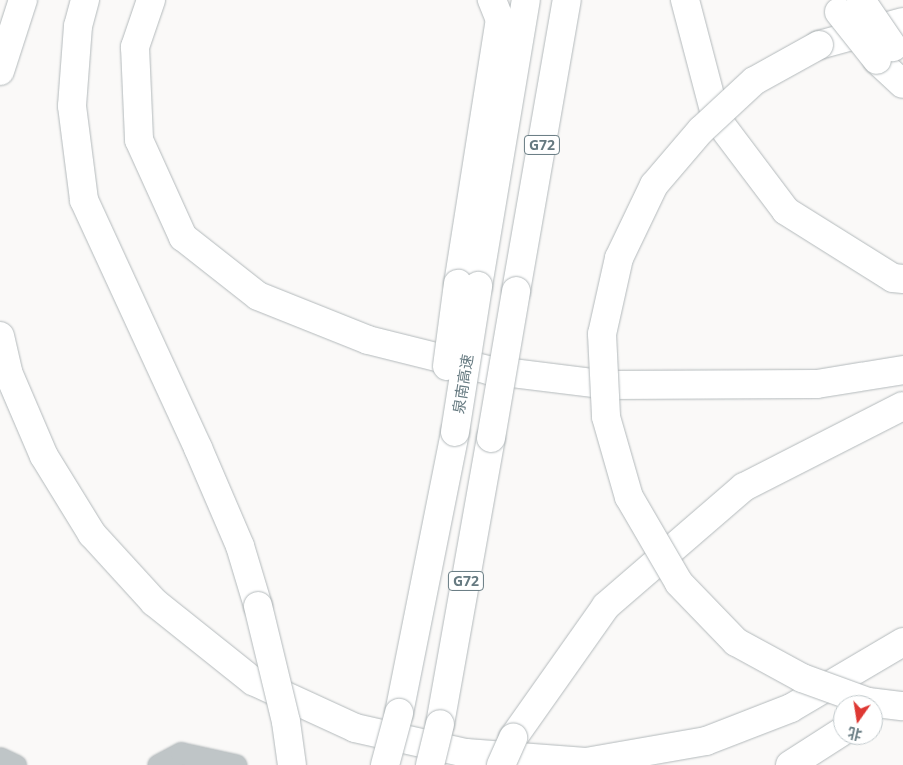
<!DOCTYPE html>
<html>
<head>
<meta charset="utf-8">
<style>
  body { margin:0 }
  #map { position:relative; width:903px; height:765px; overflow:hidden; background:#faf9f8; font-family:"Noto Sans","Noto Sans SC",sans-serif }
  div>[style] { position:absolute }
  .roads { filter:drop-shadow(0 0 1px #b3b9bb) drop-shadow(0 0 1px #b3b9bb) }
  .minor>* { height:21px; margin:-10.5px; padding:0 10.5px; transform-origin:10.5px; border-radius:10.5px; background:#bfc5c7 }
  .highway>* { height:28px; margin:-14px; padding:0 14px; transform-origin:14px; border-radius:14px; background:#fff }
  .bridges { filter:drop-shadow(0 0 1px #b3b9bb) drop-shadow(0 0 1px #b3b9bb) }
  .highway-bridge>* { height:28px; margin:-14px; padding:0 14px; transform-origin:14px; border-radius:14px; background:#fff }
  span { translate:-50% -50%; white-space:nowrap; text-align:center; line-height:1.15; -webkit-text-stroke:5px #fff; paint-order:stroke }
  .shield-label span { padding:1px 4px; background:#fff; border:1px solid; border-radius:4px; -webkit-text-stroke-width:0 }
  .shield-label { font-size:14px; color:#667a81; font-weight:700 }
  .street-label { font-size:15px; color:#667a81 }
  .north { position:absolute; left:833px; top:695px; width:50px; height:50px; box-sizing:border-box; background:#fff; border:1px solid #c2cacd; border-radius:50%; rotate:193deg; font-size:14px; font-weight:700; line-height:20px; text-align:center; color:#667a81 }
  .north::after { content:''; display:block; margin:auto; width:18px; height:22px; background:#de3833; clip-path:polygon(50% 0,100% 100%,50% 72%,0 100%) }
</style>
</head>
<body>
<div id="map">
  <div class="roads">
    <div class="minor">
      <div style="left:0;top:758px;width:17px;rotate:25deg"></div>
      <div style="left:158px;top:765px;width:26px;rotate:-28deg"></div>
      <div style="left:181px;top:753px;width:56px;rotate:12.3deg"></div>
    </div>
    <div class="highway">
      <div style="left:85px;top:0;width:27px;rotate:105deg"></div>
      <div style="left:78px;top:26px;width:80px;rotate:94.3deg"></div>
      <div style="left:72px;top:106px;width:95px;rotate:82.7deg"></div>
      <div style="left:84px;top:200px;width:273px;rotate:65.3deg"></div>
      <div style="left:198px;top:448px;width:107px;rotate:66.8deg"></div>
      <div style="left:240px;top:546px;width:63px;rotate:73.3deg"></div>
      <div style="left:151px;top:0;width:50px;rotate:108.8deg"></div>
      <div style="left:135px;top:47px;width:93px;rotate:87.5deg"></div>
      <div style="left:139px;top:140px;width:107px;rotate:65.6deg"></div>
      <div style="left:183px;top:237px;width:95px;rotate:38.2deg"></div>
      <div style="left:258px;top:296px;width:118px;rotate:21.8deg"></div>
      <div style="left:368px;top:340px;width:124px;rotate:14deg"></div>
      <div style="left:488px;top:370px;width:121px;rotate:7.1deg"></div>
      <div style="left:608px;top:385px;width:209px;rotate:-0.3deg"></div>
      <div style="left:817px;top:384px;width:87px;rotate:-9.2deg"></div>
      <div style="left:685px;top:0;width:122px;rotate:75.3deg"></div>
      <div style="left:716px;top:118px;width:116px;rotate:53deg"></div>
      <div style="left:786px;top:211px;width:126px;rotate:32.1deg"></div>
      <div style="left:893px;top:278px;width:10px;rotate:6deg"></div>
      <div style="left:819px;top:45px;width:87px;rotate:-15.3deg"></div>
      <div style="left:877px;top:60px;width:35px;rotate:43deg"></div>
      <div style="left:0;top:71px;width:75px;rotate:-72.1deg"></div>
      <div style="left:458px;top:284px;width:267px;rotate:-81deg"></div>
      <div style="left:500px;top:20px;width:22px;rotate:-112deg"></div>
      <div style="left:478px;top:286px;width:290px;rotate:-80.5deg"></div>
      <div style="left:516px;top:291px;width:295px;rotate:-80.1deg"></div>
      <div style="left:0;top:336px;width:37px;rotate:77deg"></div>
      <div style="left:8px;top:372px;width:91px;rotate:66.8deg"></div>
      <div style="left:44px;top:456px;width:92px;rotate:58.4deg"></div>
      <div style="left:92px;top:534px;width:92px;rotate:47.6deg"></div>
      <div style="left:154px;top:602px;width:127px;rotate:38.6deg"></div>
      <div style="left:253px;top:681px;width:112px;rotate:24.7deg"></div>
      <div style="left:355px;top:728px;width:114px;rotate:12.7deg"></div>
      <div style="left:466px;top:753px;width:120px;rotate:4.3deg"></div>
      <div style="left:586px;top:762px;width:122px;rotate:-9.9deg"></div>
      <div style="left:706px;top:741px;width:91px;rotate:-21.2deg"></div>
      <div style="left:791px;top:708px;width:130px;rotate:-30.5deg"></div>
      <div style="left:399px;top:713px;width:287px;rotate:-78.7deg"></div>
      <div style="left:440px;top:724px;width:291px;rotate:-79.9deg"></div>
      <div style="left:513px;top:738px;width:161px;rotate:-54.8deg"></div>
      <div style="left:606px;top:606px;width:182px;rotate:-40.8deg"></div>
      <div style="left:744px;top:487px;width:178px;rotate:-27deg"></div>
      <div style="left:790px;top:765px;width:63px;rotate:-32.7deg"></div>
    </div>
  </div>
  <div class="bridges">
    <div class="highway-bridge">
      <div style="left:861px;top:0;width:57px;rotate:55.8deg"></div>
      <div style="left:839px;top:12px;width:61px;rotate:51.6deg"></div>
      <div style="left:819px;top:45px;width:74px;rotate:151deg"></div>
      <div style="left:754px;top:81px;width:72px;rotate:137.2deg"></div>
      <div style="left:701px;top:130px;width:72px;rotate:130.5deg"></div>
      <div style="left:654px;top:185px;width:81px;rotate:115.6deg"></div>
      <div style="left:619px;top:258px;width:78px;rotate:102.6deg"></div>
      <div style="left:602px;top:334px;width:83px;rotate:87.2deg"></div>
      <div style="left:606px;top:417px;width:83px;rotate:74deg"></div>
      <div style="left:629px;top:497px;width:99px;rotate:59.8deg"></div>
      <div style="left:679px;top:583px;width:82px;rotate:46deg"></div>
      <div style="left:736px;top:642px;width:75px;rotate:28.6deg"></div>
      <div style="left:802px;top:678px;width:70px;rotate:20deg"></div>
      <div style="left:868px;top:702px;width:35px;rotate:7deg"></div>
      <div style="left:447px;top:366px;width:83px;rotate:-82.4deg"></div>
      <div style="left:455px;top:432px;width:148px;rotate:-81deg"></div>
      <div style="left:491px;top:438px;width:149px;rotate:-80.3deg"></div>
      <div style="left:258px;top:606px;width:119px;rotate:76.4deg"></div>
      <div style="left:286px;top:722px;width:43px;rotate:82.1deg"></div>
      <div style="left:385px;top:765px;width:54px;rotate:-74.9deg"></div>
      <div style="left:430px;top:765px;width:42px;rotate:-76.3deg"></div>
      <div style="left:501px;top:765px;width:30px;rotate:-66deg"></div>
    </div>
  </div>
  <div class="shield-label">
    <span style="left:542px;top:145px">G72</span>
    <span style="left:466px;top:581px">G72</span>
  </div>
  <div class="street-label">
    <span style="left:463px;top:384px;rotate:-81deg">泉南高速</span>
  </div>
  <div class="north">北</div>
</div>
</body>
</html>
